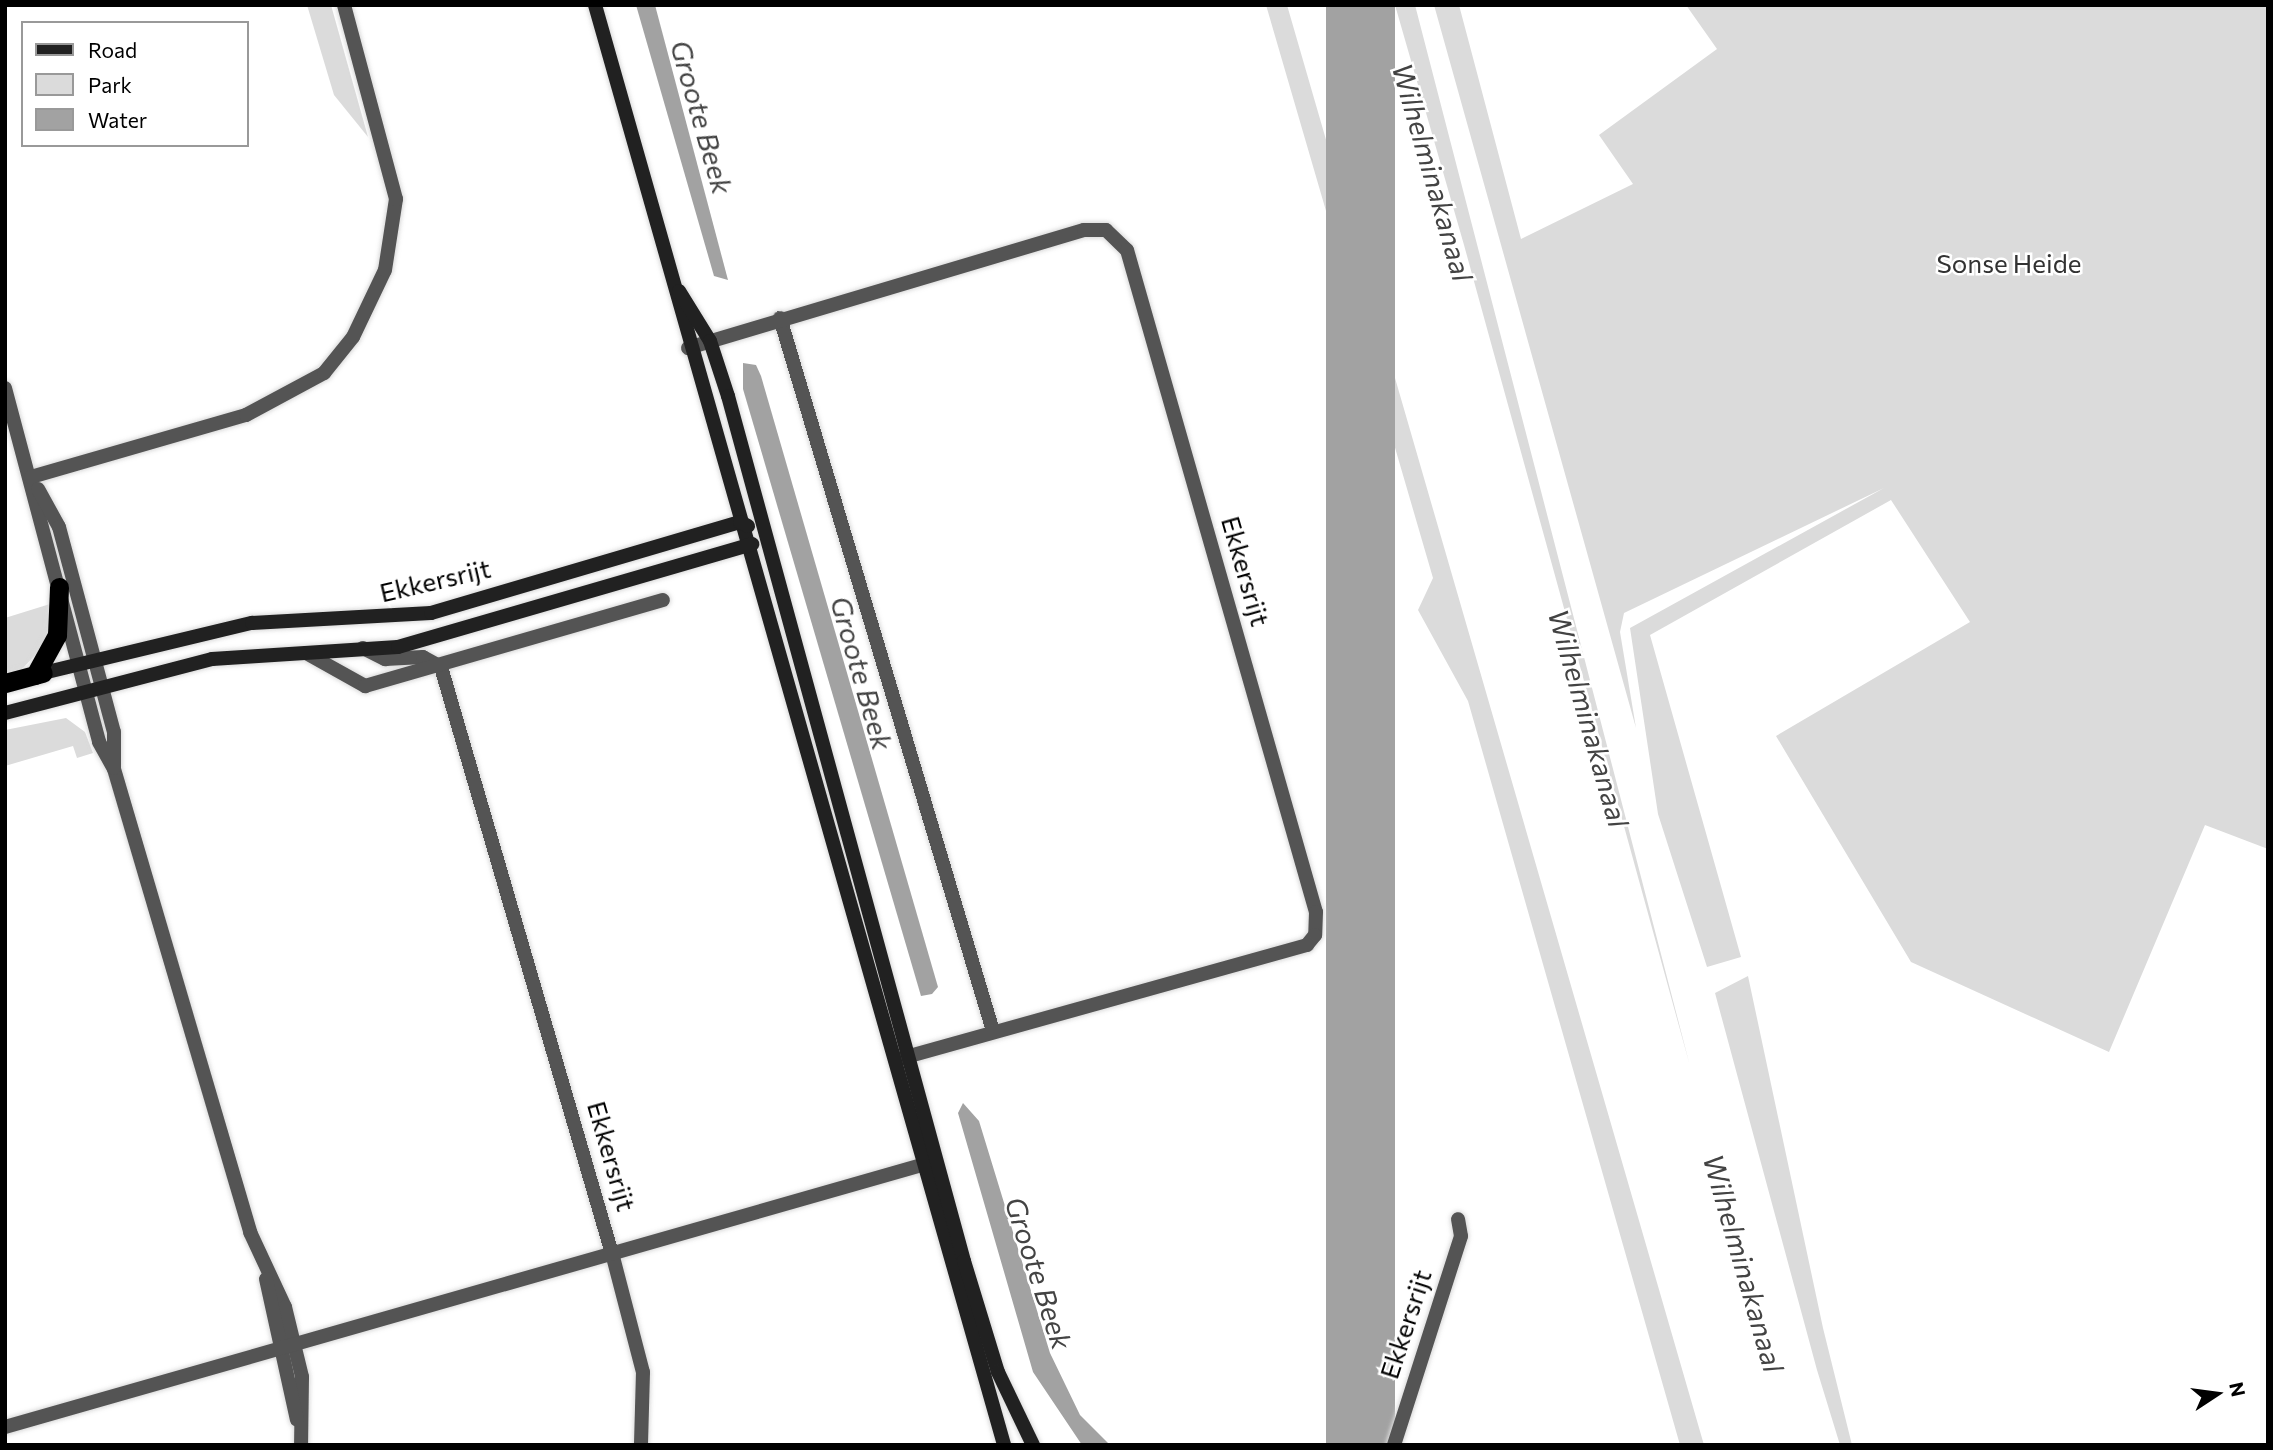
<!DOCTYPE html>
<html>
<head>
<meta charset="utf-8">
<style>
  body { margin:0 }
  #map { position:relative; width:2273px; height:1450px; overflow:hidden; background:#fff; font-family:Commissioner,sans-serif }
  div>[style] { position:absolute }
  .green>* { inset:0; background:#dbdbdb }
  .water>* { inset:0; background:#a2a2a2; transform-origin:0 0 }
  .roads { filter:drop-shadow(0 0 2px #dbdbdb) drop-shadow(0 0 2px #dbdbdb) }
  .minor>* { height:14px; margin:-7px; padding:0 7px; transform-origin:7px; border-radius:7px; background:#545454 }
  .secondary>* { height:14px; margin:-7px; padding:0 7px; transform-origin:7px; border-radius:7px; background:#212121 }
  .trunk>* { height:19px; margin:-9.5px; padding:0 9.5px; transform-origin:9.5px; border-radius:9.5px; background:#000 }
  span { translate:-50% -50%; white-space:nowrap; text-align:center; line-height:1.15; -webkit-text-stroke:5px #fff; paint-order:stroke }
  .park-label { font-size:26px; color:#323232 }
  .street-label { font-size:26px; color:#000 }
  .water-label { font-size:28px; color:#434343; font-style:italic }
  .frame { position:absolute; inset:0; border:7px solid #000; pointer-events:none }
  .legend { position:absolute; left:21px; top:21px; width:228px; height:126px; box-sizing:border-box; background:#fff; border:2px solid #999; margin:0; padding:9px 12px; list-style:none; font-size:21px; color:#000 }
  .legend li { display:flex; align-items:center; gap:14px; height:35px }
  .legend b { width:35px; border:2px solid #999 }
  .north { position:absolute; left:2182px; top:1359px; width:70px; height:70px; -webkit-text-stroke:5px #fff; paint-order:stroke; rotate:77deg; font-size:19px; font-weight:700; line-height:28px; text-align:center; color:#000 }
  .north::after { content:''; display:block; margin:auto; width:24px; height:32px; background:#000; clip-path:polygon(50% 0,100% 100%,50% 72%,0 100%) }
</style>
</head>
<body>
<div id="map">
  <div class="green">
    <div style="clip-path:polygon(307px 5px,331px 5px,368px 137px,334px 95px)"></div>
    <div style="clip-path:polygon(1266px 5px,1287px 5px,1704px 1445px,1680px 1445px,1468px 701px,1418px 610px,1433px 578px)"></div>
    <div style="clip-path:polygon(1395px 5px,1415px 5px,1690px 1066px,1464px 245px)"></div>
    <div style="clip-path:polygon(1434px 5px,1459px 5px,1521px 239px,1633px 184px,1599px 135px,1717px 49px,1686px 5px,2268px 5px,2268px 849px,2205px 825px,2109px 1052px,1911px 962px,1776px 736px,1970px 622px,1891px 500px,1650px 635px,1741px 957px,1707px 967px,1658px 814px,1630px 628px,1884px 488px,1624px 613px,1620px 632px,1636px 728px)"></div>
    <div style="clip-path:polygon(50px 604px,52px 623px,40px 650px,22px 669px,5px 673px,5px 618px)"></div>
    <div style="clip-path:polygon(66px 718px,85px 732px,93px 753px,77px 758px,73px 746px,5px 766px,5px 730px)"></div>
    <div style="clip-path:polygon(1748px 976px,1823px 1328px,1852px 1445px,1840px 1445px,1817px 1370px,1715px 993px)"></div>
  </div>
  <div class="water">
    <div style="clip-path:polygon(636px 5px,655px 5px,728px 280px,714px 276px)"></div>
    <div style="left:1326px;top:5px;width:69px;height:1498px"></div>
    <div style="clip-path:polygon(743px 363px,756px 365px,761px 376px,938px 987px,932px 994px,921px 996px,743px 389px)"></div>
    <div style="clip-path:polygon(963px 1103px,979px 1121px,1050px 1353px,1080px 1415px,1110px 1445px,1082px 1445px,1033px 1372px,958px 1113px)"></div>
  </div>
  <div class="roads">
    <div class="minor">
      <div style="left:780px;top:318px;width:744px;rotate:73.37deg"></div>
      <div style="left:688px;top:348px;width:413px;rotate:-16.6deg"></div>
      <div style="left:1084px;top:230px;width:22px"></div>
      <div style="left:1106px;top:230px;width:29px;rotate:44deg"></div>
      <div style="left:1127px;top:250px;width:688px;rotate:74.07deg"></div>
      <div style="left:1316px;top:912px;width:23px;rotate:92deg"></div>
      <div style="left:1315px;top:935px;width:13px;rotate:129deg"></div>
      <div style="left:1307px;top:945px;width:427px;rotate:164.4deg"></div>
      <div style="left:5px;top:388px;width:366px;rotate:75.1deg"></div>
      <div style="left:99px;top:742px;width:31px;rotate:61deg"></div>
      <div style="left:114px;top:769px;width:483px;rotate:73.6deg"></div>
      <div style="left:250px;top:1232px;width:83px;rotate:65deg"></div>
      <div style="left:285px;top:1307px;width:72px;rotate:76.3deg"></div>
      <div style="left:302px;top:1377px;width:68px;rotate:90.8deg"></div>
      <div style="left:31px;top:477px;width:224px;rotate:-16.1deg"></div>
      <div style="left:246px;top:415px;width:89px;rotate:-28.3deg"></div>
      <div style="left:324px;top:373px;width:46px;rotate:-51.1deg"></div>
      <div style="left:353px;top:337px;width:74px;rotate:-64.5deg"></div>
      <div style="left:385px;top:270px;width:72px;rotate:-81.2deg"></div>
      <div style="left:396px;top:199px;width:201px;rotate:-105deg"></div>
      <div style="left:38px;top:489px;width:43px;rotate:61.1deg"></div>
      <div style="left:59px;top:527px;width:212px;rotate:75deg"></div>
      <div style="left:114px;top:732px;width:36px;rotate:90deg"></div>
      <div style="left:363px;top:648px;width:25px;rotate:27deg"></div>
      <div style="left:385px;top:659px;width:38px;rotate:-3deg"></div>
      <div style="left:423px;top:657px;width:21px;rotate:29deg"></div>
      <div style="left:441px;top:667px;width:615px;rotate:73.75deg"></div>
      <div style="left:613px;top:1257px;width:119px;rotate:75.4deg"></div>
      <div style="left:643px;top:1372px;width:73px;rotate:91.6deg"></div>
      <div style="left:306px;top:653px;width:68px;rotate:29.2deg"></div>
      <div style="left:365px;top:686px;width:310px;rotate:-16.1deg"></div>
      <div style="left:266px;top:1279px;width:144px;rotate:77.6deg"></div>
      <div style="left:5px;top:1427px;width:968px;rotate:-15.95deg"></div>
      <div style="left:1394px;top:1445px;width:219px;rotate:-72.2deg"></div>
      <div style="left:1461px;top:1236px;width:17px;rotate:-100deg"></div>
    </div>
    <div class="secondary">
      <div style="left:595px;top:5px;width:1497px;rotate:74.14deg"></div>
      <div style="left:679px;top:291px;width:59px;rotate:58.2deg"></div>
      <div style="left:710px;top:341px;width:58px;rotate:71.9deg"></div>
      <div style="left:728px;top:396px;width:897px;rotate:74.74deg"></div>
      <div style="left:964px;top:1261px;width:116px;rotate:73deg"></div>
      <div style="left:998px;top:1372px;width:81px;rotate:64.4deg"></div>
      <div style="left:43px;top:673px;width:215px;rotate:-13.5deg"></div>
      <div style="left:252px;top:623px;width:179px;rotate:-3.2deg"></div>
      <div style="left:431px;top:613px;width:322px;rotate:-16.4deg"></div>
      <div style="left:740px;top:522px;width:9px;rotate:27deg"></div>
      <div style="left:5px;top:713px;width:214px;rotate:-14.6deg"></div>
      <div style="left:212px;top:659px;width:186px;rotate:-3.7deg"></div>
      <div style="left:398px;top:647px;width:369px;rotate:-16.2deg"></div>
    </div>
    <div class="trunk">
      <div style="left:35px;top:675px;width:46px;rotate:-61.2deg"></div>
      <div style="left:57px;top:635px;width:48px;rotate:-87.6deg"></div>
      <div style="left:5px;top:683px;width:39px;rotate:-15deg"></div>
    </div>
  </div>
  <div class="park-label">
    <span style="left:2009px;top:263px">Sonse Heide</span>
  </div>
  <div class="street-label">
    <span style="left:1246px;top:571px;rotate:74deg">Ekkersrijt</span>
    <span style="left:435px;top:580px;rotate:-13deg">Ekkersrijt</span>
    <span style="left:612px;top:1156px;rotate:74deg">Ekkersrijt</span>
    <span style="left:1405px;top:1324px;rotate:-72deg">Ekkersrijt</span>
  </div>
  <div class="water-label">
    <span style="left:702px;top:117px;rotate:74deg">Groote Beek</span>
    <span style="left:1433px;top:172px;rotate:74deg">Wilhelminakanaal</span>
    <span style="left:862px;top:673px;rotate:74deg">Groote Beek</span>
    <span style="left:1589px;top:718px;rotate:74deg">Wilhelminakanaal</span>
    <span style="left:1744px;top:1263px;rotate:74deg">Wilhelminakanaal</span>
    <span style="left:1039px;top:1273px;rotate:72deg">Groote Beek</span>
  </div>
  <div class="frame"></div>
  <ul class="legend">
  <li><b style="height:9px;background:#212121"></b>Road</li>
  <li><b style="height:19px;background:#dbdbdb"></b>Park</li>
  <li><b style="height:19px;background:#a2a2a2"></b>Water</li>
  </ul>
  <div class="north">N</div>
</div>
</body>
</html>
